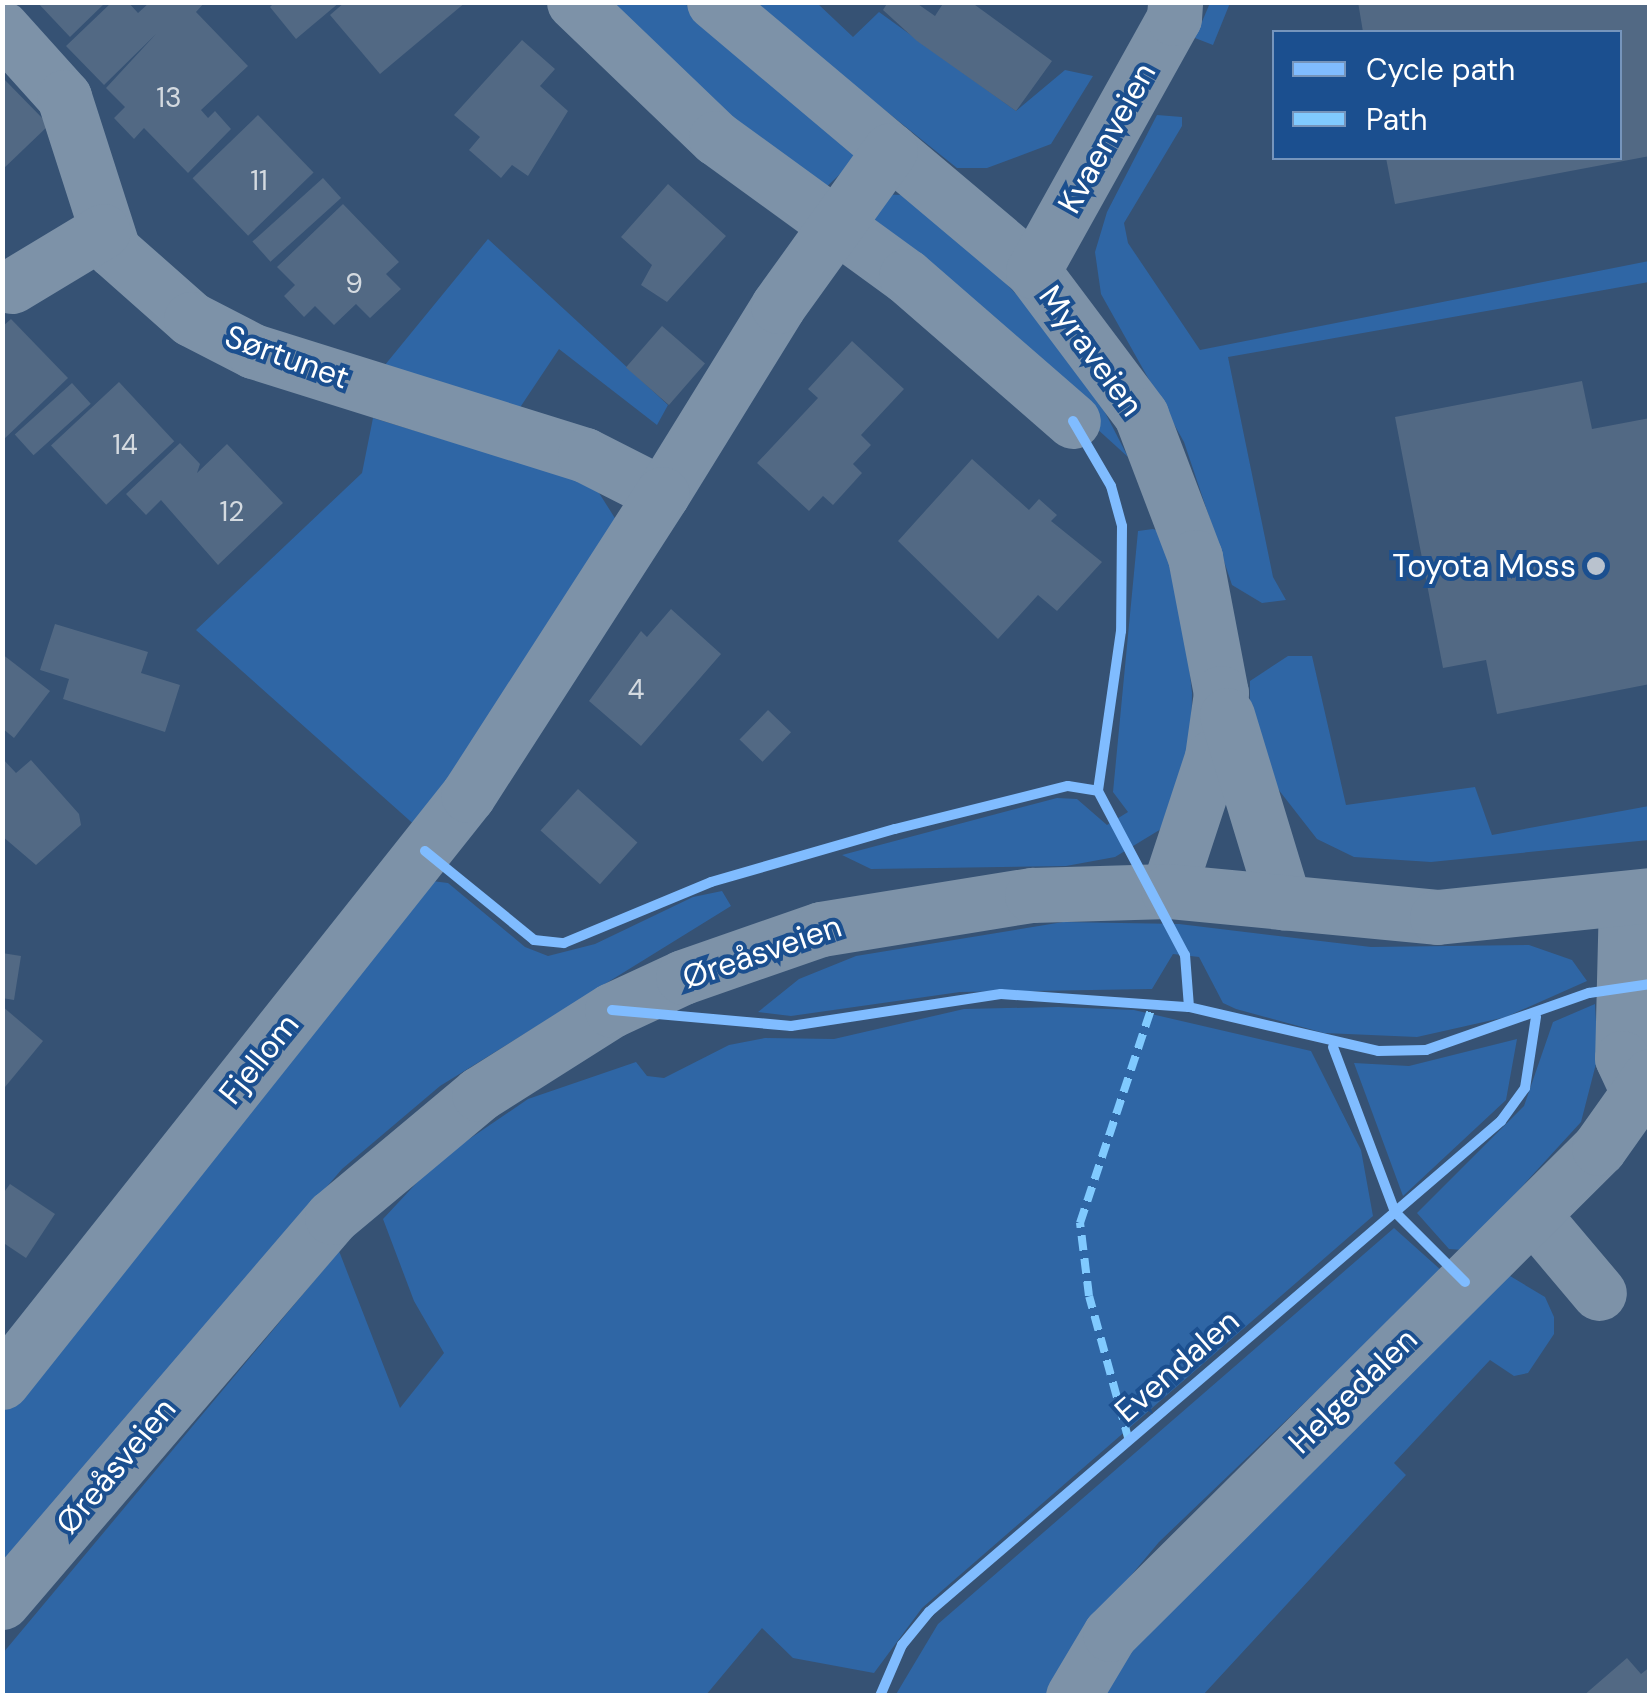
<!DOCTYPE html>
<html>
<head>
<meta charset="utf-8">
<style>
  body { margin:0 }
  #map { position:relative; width:1652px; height:1698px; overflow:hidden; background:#365274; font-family:"DM Sans",sans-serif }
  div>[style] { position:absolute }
  .green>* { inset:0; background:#2f66a5 }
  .building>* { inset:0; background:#526984; transform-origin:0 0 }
  .minor>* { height:55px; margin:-27.5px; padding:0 27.5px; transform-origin:27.5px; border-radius:27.5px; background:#7d92a8 }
  .quiet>* { height:8px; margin-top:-4px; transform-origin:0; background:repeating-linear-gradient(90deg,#80caff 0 15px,transparent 0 23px) }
  .cycleway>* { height:10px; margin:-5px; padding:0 5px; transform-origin:5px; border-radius:5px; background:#80bcff }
  .dots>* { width:28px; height:28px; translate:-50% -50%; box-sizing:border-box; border:5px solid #1b4f8f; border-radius:50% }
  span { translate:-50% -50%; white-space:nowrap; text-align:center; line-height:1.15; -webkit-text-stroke:8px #1b4f8f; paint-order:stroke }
  .number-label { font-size:28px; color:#d4dae0 }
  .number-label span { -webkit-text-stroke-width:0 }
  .street-label { font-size:32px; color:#fff }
  .poi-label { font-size:32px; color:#fff }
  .right { translate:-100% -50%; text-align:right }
  .frame { position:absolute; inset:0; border:5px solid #fff; pointer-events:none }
  .legend { position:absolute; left:1272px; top:30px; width:350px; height:130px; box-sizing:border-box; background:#1b4f8f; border:2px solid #7695bc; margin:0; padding:12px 18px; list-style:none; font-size:30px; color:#fff }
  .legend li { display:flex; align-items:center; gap:20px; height:50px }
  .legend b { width:50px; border:2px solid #7695bc }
</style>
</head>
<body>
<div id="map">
  <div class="green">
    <div style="clip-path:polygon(592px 3px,684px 3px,850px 144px,855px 160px,821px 192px)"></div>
    <div style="clip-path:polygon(751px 3px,817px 3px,853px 37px,879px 12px,1016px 111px,1065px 70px,1093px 76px,1051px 144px,987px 168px,957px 168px)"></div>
    <div style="clip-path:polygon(1210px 3px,1230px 3px,1213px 45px,1195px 38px)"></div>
    <div style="clip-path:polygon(1157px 115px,1182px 117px,1182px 126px,1124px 223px,1128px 243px,1200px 350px,1649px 261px,1649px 282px,1228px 357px,1273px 577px,1286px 600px,1262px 603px,1232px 585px,1184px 442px,1101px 294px,1095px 252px,1107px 212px)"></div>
    <div style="clip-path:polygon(880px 194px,901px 195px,992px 269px,1076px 356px,1128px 457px,864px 217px)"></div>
    <div style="clip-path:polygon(488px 239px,668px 405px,657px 425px,559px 349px,519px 409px,380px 371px)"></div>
    <div style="clip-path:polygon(373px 418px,594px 485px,618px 523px,418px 828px,196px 630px,362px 473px)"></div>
    <div style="clip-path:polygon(1153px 529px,1161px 532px,1185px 630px,1192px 693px,1191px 744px,1166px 826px,1115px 857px,1066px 866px,871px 869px,842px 855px,1057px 798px,1077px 799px,1107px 825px,1128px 812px,1113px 792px,1138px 531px)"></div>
    <div style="clip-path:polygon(1288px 656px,1312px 656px,1346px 805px,1475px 787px,1492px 835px,1649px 806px,1649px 840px,1431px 862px,1354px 857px,1317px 839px,1264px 771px,1250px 720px,1250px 681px)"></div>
    <div style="clip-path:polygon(432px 881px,448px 883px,525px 947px,548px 956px,595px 944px,693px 897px,722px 891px,731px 906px,440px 1086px,342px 1169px,3px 1564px,3px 1412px)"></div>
    <div style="clip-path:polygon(1063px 922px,1179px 924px,1371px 947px,1529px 945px,1572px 960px,1587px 981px,1506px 1017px,1417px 1037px,1324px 1033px,1236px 1009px,1223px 1003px,1199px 957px,1173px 954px,1152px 989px,960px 992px,791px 1016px,758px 1012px,799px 979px,856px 956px)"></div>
    <div style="clip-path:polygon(1595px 1004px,1598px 1056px,1581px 1122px,1464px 1250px,1449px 1249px,1417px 1213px,1524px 1106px,1553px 1022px)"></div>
    <div style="clip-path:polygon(1058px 1007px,1134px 1010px,1311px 1051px,1361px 1150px,1373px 1216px,922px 1608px,874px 1673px,793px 1658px,762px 1628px,706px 1695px,3px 1696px,3px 1653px,339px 1251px,400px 1408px,444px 1353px,414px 1301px,383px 1219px,437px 1161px,528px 1099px,636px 1062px,647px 1076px,664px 1078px,729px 1045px,765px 1038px,834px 1039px,964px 1009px)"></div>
    <div style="clip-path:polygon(1517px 1039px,1506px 1100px,1403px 1196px,1354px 1063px,1409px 1066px)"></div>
    <div style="clip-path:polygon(1394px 1228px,1442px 1271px,1159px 1542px,1082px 1634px,1051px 1695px,895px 1696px,938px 1624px)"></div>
    <div style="clip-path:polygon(1505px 1273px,1545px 1297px,1554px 1317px,1554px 1334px,1528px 1373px,1514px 1376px,1490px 1360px,1394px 1463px,1406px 1475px,1203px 1695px,1097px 1696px,1114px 1659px)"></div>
  </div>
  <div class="building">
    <div style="clip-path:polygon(37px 2px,106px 2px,70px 37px)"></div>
    <div style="clip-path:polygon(112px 2px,128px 2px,138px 13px,150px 2px,205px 2px,196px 12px,248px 66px,201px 110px,208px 118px,215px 111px,231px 129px,188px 173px,144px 128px,134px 139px,114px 118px,125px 107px,106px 88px,156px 34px,104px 85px,66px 46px)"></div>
    <div style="clip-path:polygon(275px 2px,340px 2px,296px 39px,270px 7px)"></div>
    <div style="clip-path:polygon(345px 2px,466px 2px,380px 74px,330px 15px)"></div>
    <div style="clip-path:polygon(888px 2px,915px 2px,935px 16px,944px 2px,971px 2px,1052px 61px,1016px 111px,917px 41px,883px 10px)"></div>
    <div style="clip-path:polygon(1358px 2px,1650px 2px,1650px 156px,1395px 204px,1386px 158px,1620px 158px,1620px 32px,1363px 32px)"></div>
    <div style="clip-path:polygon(522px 40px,555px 69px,540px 86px,568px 111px,528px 176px,512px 165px,501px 178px,469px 150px,480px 137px,454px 115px)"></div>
    <div style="clip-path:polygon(2px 77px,49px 125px,2px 170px)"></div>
    <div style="left:258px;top:115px;width:80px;height:91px;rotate:46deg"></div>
    <div style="left:323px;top:178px;width:27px;height:95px;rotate:48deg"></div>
    <div style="clip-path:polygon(668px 184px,726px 236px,667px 302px,641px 285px,652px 265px,621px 237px)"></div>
    <div style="clip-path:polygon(343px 204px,399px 262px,386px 274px,401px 289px,370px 318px,356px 304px,334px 325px,315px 306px,304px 317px,284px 296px,295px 285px,277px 267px)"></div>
    <div style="clip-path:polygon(11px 319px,68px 378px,2px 441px,2px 327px)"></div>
    <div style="left:662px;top:326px;width:57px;height:55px;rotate:41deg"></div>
    <div style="clip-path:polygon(852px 341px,904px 389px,861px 435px,871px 445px,853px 464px,862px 473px,833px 505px,823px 496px,809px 511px,757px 463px,818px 398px,808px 389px)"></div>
    <div style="clip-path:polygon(1582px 381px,1592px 429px,1650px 418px,1650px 684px,1497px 714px,1486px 660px,1443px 668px,1395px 417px)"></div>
    <div style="left:119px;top:382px;width:81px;height:93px;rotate:47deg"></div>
    <div style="left:72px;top:383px;width:28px;height:77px;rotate:48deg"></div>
    <div style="clip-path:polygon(180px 443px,200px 464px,197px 473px,227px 444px,283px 503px,218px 565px,161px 500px,146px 515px,126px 494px)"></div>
    <div style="clip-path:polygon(972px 459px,1029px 510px,1039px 499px,1057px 515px,1051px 521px,1102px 562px,1057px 611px,1038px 595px,998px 639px,898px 541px)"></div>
    <div style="clip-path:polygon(671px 609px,721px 654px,641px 746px,589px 701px,641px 631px,647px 637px)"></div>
    <div style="clip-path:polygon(55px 624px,148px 652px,141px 673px,180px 685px,165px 732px,63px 699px,69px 679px,40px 670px)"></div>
    <div style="clip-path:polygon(2px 654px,50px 691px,14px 738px,2px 728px)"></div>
    <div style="left:768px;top:710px;width:32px;height:41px;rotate:44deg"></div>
    <div style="clip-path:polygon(2px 758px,16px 773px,31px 760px,79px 814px,81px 825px,36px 865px,2px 836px)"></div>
    <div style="left:578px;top:789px;width:80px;height:56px;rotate:42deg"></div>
    <div style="clip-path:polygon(2px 953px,21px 956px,14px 1000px,2px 998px)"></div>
    <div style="clip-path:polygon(2px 1006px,43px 1041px,5px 1087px,2px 1085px)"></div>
    <div style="clip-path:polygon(10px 1184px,55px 1214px,26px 1258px,2px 1242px,2px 1195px)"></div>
    <div style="clip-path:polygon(1627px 1658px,1641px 1674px,1650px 1667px,1650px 1696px,1583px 1696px)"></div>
  </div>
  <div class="minor">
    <div style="left:574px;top:2px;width:197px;rotate:43.8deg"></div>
    <div style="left:716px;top:138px;width:235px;rotate:36deg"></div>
    <div style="left:906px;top:276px;width:221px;rotate:41deg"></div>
    <div style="left:714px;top:2px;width:417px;rotate:40.1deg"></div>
    <div style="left:1033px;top:271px;width:180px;rotate:53.1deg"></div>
    <div style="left:1141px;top:415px;width:152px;rotate:69.2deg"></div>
    <div style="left:1195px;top:557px;width:138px;rotate:79.2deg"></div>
    <div style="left:1221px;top:693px;width:65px;rotate:98deg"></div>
    <div style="left:1212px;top:757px;width:141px;rotate:108.2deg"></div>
    <div style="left:2px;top:28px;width:93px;rotate:48.1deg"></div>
    <div style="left:64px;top:97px;width:161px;rotate:72.2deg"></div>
    <div style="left:113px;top:250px;width:104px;rotate:41.5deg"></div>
    <div style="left:191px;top:319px;width:70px;rotate:27.3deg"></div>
    <div style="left:253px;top:351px;width:348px;rotate:17.4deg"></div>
    <div style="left:585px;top:455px;width:86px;rotate:26.9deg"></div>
    <div style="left:662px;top:494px;width:221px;rotate:-58.3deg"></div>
    <div style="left:778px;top:306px;width:192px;rotate:-54.3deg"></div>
    <div style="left:1033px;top:271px;width:290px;rotate:-60.9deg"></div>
    <div style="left:1174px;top:18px;width:16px;rotate:-86deg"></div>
    <div style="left:12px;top:286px;width:106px;rotate:-31.1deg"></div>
    <div style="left:1227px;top:715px;width:196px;rotate:73.1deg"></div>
    <div style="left:1626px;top:899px;width:159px;rotate:91.4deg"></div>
    <div style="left:1622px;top:1058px;width:35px;rotate:65deg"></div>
    <div style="left:1533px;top:1215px;width:102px;rotate:49.8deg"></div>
    <div style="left:2px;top:1382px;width:749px;rotate:-51.56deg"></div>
    <div style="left:468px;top:795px;width:358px;rotate:-57.2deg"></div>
    <div style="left:2px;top:1602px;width:507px;rotate:-49.4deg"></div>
    <div style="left:332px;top:1217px;width:192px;rotate:-39.9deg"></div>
    <div style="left:479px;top:1094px;width:157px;rotate:-32.3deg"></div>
    <div style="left:612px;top:1010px;width:78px;rotate:-24.9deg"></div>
    <div style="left:683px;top:977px;width:146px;rotate:-19.2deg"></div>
    <div style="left:821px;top:929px;width:214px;rotate:-9.2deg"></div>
    <div style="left:1032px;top:895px;width:136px;rotate:-1.7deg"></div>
    <div style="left:1168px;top:891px;width:270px;rotate:5.5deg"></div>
    <div style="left:1437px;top:917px;width:214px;rotate:-5.9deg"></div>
    <div style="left:1073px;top:1696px;width:72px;rotate:-59.2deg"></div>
    <div style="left:1110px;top:1634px;width:689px;rotate:-44.82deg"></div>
    <div style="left:1599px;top:1148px;width:88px;rotate:-54.7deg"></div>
  </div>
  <div class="quiet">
    <div style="left:1129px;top:1441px;width:150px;rotate:-105.4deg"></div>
    <div style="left:1089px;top:1296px;width:74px;rotate:-97deg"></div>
    <div style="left:1080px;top:1223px;width:231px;rotate:-71.6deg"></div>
  </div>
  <div class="cycleway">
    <div style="left:1073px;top:421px;width:75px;rotate:59.7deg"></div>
    <div style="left:1111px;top:486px;width:41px;rotate:74.6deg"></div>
    <div style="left:1122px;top:526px;width:105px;rotate:90.5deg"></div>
    <div style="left:1121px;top:631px;width:162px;rotate:98.2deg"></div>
    <div style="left:425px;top:851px;width:141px;rotate:39.2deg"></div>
    <div style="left:534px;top:940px;width:30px;rotate:6deg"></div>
    <div style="left:564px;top:943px;width:159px;rotate:-22.5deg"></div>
    <div style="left:711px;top:882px;width:191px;rotate:-16.1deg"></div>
    <div style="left:895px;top:829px;width:178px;rotate:-14deg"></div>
    <div style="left:1068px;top:786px;width:30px;rotate:9deg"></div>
    <div style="left:1098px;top:791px;width:186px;rotate:62.1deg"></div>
    <div style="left:1185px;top:955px;width:52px;rotate:85.6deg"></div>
    <div style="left:612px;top:1010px;width:180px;rotate:5.1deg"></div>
    <div style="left:791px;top:1026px;width:212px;rotate:-8.7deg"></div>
    <div style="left:1001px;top:994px;width:188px;rotate:4deg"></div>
    <div style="left:1189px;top:1007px;width:194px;rotate:13.1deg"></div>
    <div style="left:1378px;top:1051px;width:48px;rotate:-1.2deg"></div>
    <div style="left:1426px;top:1050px;width:173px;rotate:-19.3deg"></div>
    <div style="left:1589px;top:993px;width:62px;rotate:-8.4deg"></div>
    <div style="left:1333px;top:1047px;width:176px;rotate:69.4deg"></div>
    <div style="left:1395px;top:1212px;width:99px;rotate:45deg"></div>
    <div style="left:880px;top:1696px;width:56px;rotate:-66.7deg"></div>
    <div style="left:902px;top:1645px;width:43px;rotate:-50.7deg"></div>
    <div style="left:929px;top:1612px;width:754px;rotate:-40.64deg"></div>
    <div style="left:1501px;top:1121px;width:41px;rotate:-54deg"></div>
    <div style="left:1525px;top:1088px;width:72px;rotate:-81.2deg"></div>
  </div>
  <div class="dots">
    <div style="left:1596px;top:566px;background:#b9c2ce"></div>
  </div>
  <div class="number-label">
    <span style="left:169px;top:98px">13</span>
    <span style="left:259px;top:181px">11</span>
    <span style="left:354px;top:284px">9</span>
    <span style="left:125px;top:445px">14</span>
    <span style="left:232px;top:512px">12</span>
    <span style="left:636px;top:690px">4</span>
  </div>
  <div class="street-label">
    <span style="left:1107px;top:138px;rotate:-61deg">Kvaenveien</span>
    <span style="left:1091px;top:351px;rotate:54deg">Myraveien</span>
    <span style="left:287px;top:357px;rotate:20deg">Sørtunet</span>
    <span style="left:762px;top:952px;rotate:-19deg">Øreåsveien</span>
    <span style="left:259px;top:1059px;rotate:-51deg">Fjellom</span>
    <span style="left:1177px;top:1366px;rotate:-41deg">Evendalen</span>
    <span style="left:1353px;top:1391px;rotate:-44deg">Helgedalen</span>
    <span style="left:116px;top:1466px;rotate:-50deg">Øreåsveien</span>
  </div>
  <div class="poi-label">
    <span class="right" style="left:1576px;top:566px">Toyota Moss</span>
  </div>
  <div class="frame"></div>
  <ul class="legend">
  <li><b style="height:12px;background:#80bcff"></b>Cycle path</li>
  <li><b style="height:12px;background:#80caff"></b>Path</li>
  </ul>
</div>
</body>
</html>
